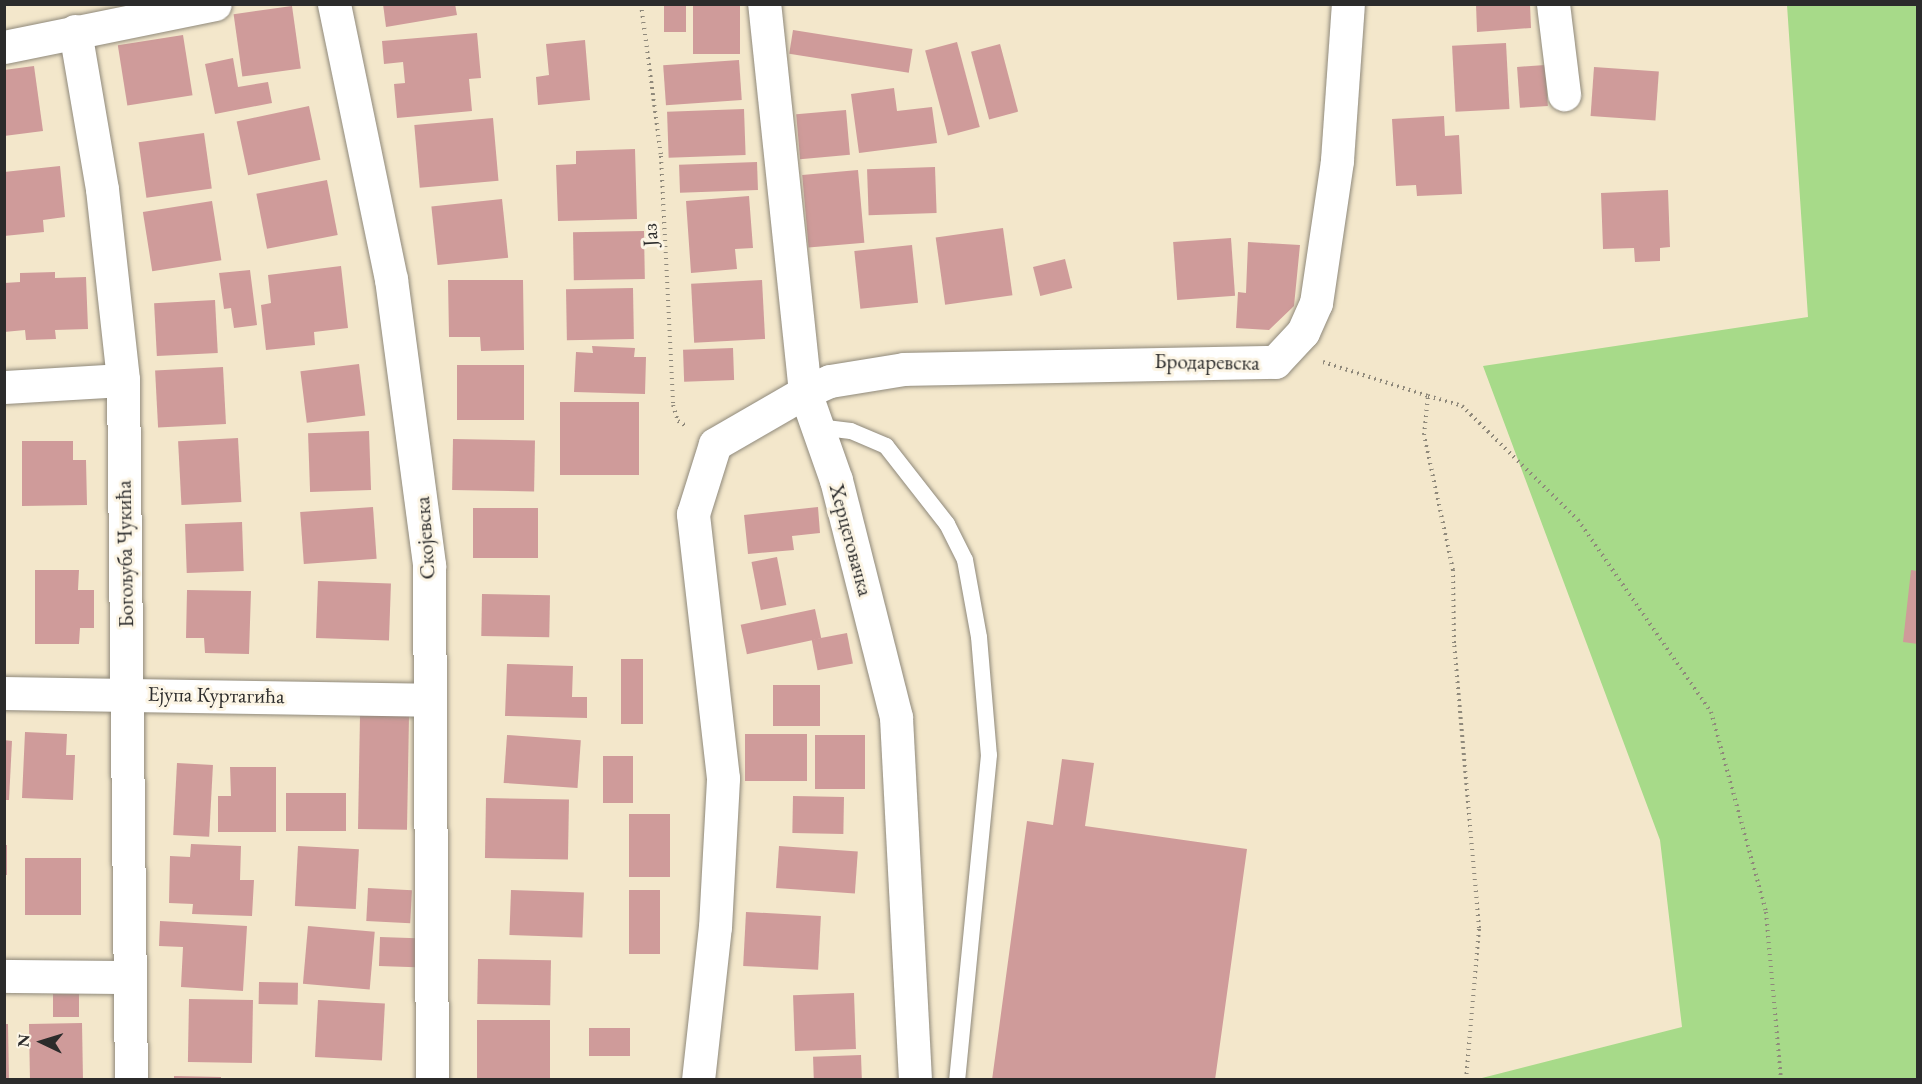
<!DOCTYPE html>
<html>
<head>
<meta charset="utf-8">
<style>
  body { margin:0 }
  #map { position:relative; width:1922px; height:1084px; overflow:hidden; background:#f3e7cb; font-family:"EB Garamond",serif }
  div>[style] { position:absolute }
  .green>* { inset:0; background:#a7da89 }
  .building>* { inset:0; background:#cf9b9a; transform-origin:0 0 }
  .path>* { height:4px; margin-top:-2px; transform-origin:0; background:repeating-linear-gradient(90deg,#8f897b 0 1.5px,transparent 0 6px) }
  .roads { filter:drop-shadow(0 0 2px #8f897b) drop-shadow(0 0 2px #8f897b) }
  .service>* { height:16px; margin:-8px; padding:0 8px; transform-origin:8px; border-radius:8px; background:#fff }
  .minor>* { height:33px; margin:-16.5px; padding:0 16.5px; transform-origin:16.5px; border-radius:16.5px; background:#fff }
  .tertiary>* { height:33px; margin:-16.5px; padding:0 16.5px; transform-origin:16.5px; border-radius:16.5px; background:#fff }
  span { translate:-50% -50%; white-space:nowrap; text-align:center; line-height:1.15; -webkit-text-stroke:6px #fcf5e5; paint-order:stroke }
  .street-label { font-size:21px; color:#2b2b2b }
  .frame { position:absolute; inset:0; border:6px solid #2b2b2b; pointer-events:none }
  .north { position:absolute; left:12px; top:1012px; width:60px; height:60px; -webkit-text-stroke:4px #fcf5e5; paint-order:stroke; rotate:274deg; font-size:16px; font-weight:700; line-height:24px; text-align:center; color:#2b2b2b }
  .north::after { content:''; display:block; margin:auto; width:21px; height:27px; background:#2b2b2b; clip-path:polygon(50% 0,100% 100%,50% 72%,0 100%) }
</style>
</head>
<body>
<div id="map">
  <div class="green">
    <div style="clip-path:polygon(1787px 5px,1917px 5px,1917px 1079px,1478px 1079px,1682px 1027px,1660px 840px,1483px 366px,1808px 317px)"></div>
  </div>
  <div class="building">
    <div style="clip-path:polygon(383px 4px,455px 4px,457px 15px,386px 27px)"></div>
    <div style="left:664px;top:4px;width:22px;height:28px"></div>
    <div style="left:693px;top:4px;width:47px;height:50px"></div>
    <div style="clip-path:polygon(1476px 4px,1530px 4px,1531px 28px,1477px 32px)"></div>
    <div style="left:292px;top:6px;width:63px;height:59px;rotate:82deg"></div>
    <div style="left:793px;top:30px;width:121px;height:24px;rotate:9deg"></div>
    <div style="clip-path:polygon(477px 33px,481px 78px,469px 79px,472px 111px,397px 118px,394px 84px,405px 83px,403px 62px,384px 64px,382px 41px)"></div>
    <div style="left:183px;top:35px;width:61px;height:66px;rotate:81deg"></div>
    <div style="clip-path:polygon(585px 40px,590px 100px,538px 105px,536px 77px,549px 75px,546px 44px)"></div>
    <div style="left:957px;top:42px;width:88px;height:33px;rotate:75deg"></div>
    <div style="left:1506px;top:43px;width:66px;height:54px;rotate:87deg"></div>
    <div style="left:1000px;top:44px;width:70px;height:30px;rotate:75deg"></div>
    <div style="clip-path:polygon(233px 58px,238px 87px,268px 82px,272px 103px,215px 114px,205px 64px)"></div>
    <div style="left:739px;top:60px;width:40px;height:76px;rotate:86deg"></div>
    <div style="left:1545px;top:65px;width:41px;height:28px;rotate:86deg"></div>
    <div style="clip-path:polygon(34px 66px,43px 131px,4px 136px,4px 70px)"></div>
    <div style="left:1594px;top:67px;width:65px;height:49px;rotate:4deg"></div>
    <div style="clip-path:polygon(894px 88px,897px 111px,932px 107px,937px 143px,859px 153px,851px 94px)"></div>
    <div style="left:309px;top:106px;width:55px;height:74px;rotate:78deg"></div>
    <div style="left:744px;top:109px;width:46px;height:77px;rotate:88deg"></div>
    <div style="left:846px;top:110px;width:45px;height:50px;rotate:85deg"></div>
    <div style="clip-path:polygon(1444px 116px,1445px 136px,1459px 135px,1462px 194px,1417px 196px,1416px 185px,1396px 186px,1392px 119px)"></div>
    <div style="left:493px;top:118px;width:63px;height:79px;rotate:85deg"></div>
    <div style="left:204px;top:133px;width:56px;height:66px;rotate:82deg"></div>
    <div style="clip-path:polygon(635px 149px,637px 219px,558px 221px,556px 165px,576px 164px,576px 151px)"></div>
    <div style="left:757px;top:162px;width:28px;height:78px;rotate:88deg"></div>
    <div style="clip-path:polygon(60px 166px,65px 217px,43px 220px,44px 232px,4px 236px,4px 172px)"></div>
    <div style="left:935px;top:167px;width:46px;height:68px;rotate:88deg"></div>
    <div style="left:858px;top:170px;width:73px;height:56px;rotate:85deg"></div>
    <div style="left:327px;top:180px;width:56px;height:72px;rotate:79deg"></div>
    <div style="clip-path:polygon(1668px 190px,1670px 247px,1660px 248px,1660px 261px,1635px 262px,1634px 248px,1603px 249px,1601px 193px)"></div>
    <div style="clip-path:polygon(749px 196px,753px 248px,735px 249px,737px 269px,691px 273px,686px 201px)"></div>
    <div style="left:502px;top:199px;width:59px;height:71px;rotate:84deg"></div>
    <div style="left:212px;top:201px;width:60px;height:70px;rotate:81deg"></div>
    <div style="left:1003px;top:228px;width:68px;height:68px;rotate:82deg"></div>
    <div style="left:644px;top:231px;width:48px;height:71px;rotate:89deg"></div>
    <div style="left:1231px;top:238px;width:58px;height:58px;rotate:86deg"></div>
    <div style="clip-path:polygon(1248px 242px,1300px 245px,1294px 306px,1269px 330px,1236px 328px,1238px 292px,1246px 293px)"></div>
    <div style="left:912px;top:245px;width:58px;height:58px;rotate:84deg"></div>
    <div style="left:1065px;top:259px;width:30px;height:33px;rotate:76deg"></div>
    <div style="clip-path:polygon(341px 266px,348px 328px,314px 332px,315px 345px,266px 350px,261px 305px,271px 303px,268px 275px)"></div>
    <div style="clip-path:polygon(250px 270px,257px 325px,234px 328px,231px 308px,224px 309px,219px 273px)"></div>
    <div style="clip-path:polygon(55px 272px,55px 278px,86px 277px,88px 329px,55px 330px,56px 339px,26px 340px,25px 330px,4px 332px,4px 283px,20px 282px,20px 273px)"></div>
    <div style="clip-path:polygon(448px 280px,523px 280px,524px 350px,481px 351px,480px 337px,449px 337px)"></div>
    <div style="left:762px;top:280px;width:59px;height:71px;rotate:87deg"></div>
    <div style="left:633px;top:288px;width:51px;height:67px;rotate:89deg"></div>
    <div style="left:215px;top:300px;width:53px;height:61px;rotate:87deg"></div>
    <div style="clip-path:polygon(592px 346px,635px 348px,634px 357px,646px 357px,645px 394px,574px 392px,576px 352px,593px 353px)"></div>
    <div style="left:733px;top:348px;width:32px;height:50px;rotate:88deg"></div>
    <div style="left:359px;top:364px;width:52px;height:59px;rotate:83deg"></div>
    <div style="left:524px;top:365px;width:55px;height:67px;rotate:90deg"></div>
    <div style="left:223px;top:367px;width:57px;height:68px;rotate:87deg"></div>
    <div style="left:560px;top:402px;width:79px;height:73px"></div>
    <div style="left:369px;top:431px;width:59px;height:61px;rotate:88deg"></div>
    <div style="left:238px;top:438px;width:64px;height:60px;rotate:87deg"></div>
    <div style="left:453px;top:439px;width:82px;height:51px;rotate:1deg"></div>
    <div style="clip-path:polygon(22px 441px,73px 441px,73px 460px,86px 460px,87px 505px,22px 506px)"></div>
    <div style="left:373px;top:507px;width:52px;height:73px;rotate:86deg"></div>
    <div style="clip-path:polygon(818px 507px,820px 533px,792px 536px,794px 550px,748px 554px,744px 515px)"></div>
    <div style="left:473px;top:508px;width:65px;height:50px"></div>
    <div style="left:242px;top:522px;width:49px;height:57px;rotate:88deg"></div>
    <div style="left:777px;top:557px;width:49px;height:26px;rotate:79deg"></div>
    <div style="clip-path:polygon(35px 570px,79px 570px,78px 590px,94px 590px,94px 628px,80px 628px,79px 644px,35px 644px)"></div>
    <div style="clip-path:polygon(1911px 570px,1918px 571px,1918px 644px,1903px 642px)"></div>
    <div style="left:318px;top:581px;width:73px;height:57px;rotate:2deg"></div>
    <div style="clip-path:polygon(187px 590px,251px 591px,249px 654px,205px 653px,204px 638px,186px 638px)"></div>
    <div style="left:482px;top:594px;width:68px;height:42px;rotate:1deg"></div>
    <div style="left:815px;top:609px;width:30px;height:76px;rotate:78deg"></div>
    <div style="left:847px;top:633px;width:31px;height:36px;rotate:79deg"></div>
    <div style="left:621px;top:659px;width:22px;height:65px"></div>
    <div style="clip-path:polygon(507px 664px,573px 666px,572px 697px,587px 697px,587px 718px,505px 716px)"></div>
    <div style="left:773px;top:685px;width:47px;height:41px"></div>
    <div style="left:360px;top:715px;width:49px;height:114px;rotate:1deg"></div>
    <div style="clip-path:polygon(25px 732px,67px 734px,66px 755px,75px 755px,73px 800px,22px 798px)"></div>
    <div style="left:745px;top:734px;width:62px;height:47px"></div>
    <div style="left:507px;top:735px;width:74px;height:48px;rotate:4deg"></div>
    <div style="left:865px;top:735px;width:54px;height:50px;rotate:90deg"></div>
    <div style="clip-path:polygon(4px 740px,12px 741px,9px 800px,4px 800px)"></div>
    <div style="left:603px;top:756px;width:30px;height:47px"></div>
    <div style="clip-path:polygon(1062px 759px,1094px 763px,1085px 826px,1247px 849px,1215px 1080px,992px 1080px,1027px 821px,1053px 825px)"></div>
    <div style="left:177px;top:763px;width:36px;height:72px;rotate:3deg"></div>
    <div style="clip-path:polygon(230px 767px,276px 767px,276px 832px,218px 832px,218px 796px,231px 796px)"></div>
    <div style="left:286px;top:793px;width:60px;height:38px"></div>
    <div style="left:793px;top:796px;width:51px;height:37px;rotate:1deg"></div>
    <div style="left:486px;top:798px;width:83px;height:60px;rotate:1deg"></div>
    <div style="left:670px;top:814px;width:63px;height:41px;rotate:90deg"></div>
    <div style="clip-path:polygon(191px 844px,241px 846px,240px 880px,254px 880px,252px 916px,192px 914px,193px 904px,169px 903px,170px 856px,190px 857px)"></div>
    <div style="left:4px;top:845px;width:3px;height:30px"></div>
    <div style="left:298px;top:846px;width:61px;height:60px;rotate:3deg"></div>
    <div style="left:779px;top:846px;width:79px;height:42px;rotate:4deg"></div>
    <div style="left:81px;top:858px;width:57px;height:56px;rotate:90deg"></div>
    <div style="left:368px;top:888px;width:44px;height:33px;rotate:3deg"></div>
    <div style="left:511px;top:890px;width:73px;height:45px;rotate:2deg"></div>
    <div style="left:629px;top:890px;width:31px;height:64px"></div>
    <div style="left:746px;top:912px;width:75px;height:54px;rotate:3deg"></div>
    <div style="clip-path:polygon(160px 921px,247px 926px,243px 991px,181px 987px,183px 947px,159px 946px)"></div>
    <div style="left:308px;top:926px;width:67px;height:58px;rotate:5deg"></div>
    <div style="left:380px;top:937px;width:37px;height:29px;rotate:2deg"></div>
    <div style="left:478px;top:959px;width:73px;height:45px;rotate:1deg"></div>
    <div style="left:259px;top:982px;width:39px;height:22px;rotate:1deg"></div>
    <div style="left:854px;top:993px;width:56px;height:61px;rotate:88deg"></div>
    <div style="left:53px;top:994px;width:26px;height:23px"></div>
    <div style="left:189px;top:999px;width:64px;height:63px;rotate:1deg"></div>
    <div style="left:318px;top:1000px;width:67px;height:57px;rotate:3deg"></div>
    <div style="left:477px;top:1020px;width:73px;height:59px"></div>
    <div style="left:82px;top:1023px;width:57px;height:53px;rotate:89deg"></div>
    <div style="clip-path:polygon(4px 1024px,8px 1024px,9px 1080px,4px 1080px)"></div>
    <div style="left:589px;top:1028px;width:41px;height:28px"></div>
    <div style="left:861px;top:1055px;width:25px;height:48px;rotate:88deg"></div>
    <div style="clip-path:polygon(174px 1076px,221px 1077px,221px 1080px,174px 1080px)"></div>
  </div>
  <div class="path">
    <div style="left:641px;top:4px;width:153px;rotate:82.5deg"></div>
    <div style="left:661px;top:156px;width:249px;rotate:87.2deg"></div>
    <div style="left:673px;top:405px;width:17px;rotate:73deg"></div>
    <div style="left:678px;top:421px;width:9px;rotate:32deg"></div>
    <div style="left:1323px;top:362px;width:110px;rotate:17.9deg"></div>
    <div style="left:1466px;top:1080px;width:153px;rotate:-85.1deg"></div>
    <div style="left:1479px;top:928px;width:286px;rotate:-95deg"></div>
    <div style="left:1454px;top:643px;width:73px;rotate:-90.8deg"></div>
    <div style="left:1453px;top:570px;width:138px;rotate:-102.1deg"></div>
    <div style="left:1424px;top:435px;width:39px;rotate:-84deg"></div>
    <div style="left:1428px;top:396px;width:35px;rotate:16deg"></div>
    <div style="left:1462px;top:406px;width:163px;rotate:44.5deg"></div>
    <div style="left:1578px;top:520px;width:234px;rotate:55.3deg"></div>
    <div style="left:1711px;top:712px;width:207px;rotate:74.6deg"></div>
    <div style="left:1766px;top:912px;width:169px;rotate:84.9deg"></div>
  </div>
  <div class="roads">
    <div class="service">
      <div style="left:818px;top:427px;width:33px;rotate:7deg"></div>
      <div style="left:851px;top:431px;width:38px;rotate:23deg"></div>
      <div style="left:886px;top:446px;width:99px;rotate:52deg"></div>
      <div style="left:947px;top:524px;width:40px;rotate:63.4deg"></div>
      <div style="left:965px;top:560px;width:78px;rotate:79.7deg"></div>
      <div style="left:979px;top:637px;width:118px;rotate:85.2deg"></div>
      <div style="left:989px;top:755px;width:327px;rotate:95.6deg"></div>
    </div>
    <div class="minor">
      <div style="left:334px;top:4px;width:281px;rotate:78.3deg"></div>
      <div style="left:391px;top:279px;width:289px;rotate:82.4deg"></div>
      <div style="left:429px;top:565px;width:515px;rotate:89.67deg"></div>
      <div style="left:1553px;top:4px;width:91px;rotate:83deg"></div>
      <div style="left:75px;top:31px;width:160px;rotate:80.3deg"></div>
      <div style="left:102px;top:189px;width:192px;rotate:83.7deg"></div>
      <div style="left:123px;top:380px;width:700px;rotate:89.35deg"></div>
      <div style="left:4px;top:47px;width:215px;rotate:-11.5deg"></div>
      <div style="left:4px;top:387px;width:119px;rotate:-3.4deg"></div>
      <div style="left:4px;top:693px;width:424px;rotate:0.9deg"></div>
      <div style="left:4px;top:976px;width:126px;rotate:0.5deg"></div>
      <div style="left:915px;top:1080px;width:363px;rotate:-93deg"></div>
      <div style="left:896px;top:717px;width:244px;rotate:-104.2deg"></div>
      <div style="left:836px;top:480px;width:93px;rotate:-109.4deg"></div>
      <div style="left:805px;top:392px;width:27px;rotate:-24deg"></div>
      <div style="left:830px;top:381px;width:75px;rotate:-9.2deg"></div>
      <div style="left:904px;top:369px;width:371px;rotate:-1.1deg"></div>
      <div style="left:1275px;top:362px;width:41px;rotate:-47deg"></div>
      <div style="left:1303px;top:332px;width:32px;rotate:-66deg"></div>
      <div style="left:1316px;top:303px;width:145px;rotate:-81.6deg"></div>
      <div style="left:1337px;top:160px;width:156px;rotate:-86deg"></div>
    </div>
    <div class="tertiary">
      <div style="left:698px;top:1080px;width:154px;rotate:-83.7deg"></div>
      <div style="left:715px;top:927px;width:149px;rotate:-86.9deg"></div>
      <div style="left:723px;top:778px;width:266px;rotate:-96.5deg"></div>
      <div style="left:693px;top:514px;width:73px;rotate:-72.6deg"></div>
      <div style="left:715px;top:444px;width:104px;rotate:-30deg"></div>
      <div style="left:805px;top:392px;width:390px;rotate:-96deg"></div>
    </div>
  </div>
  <div class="street-label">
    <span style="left:650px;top:235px;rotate:-93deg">Јаз</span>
    <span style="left:1207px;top:362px;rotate:1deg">Бродаревска</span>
    <span style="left:425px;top:538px;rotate:-94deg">Скојевска</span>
    <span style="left:851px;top:540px;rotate:75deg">Херцеговачка</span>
    <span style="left:125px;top:554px;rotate:-91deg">Богољуба Чукића</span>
    <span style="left:216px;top:695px;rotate:1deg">Ејупа Куртагића</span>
  </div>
  <div class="frame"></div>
  <div class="north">N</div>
</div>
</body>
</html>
